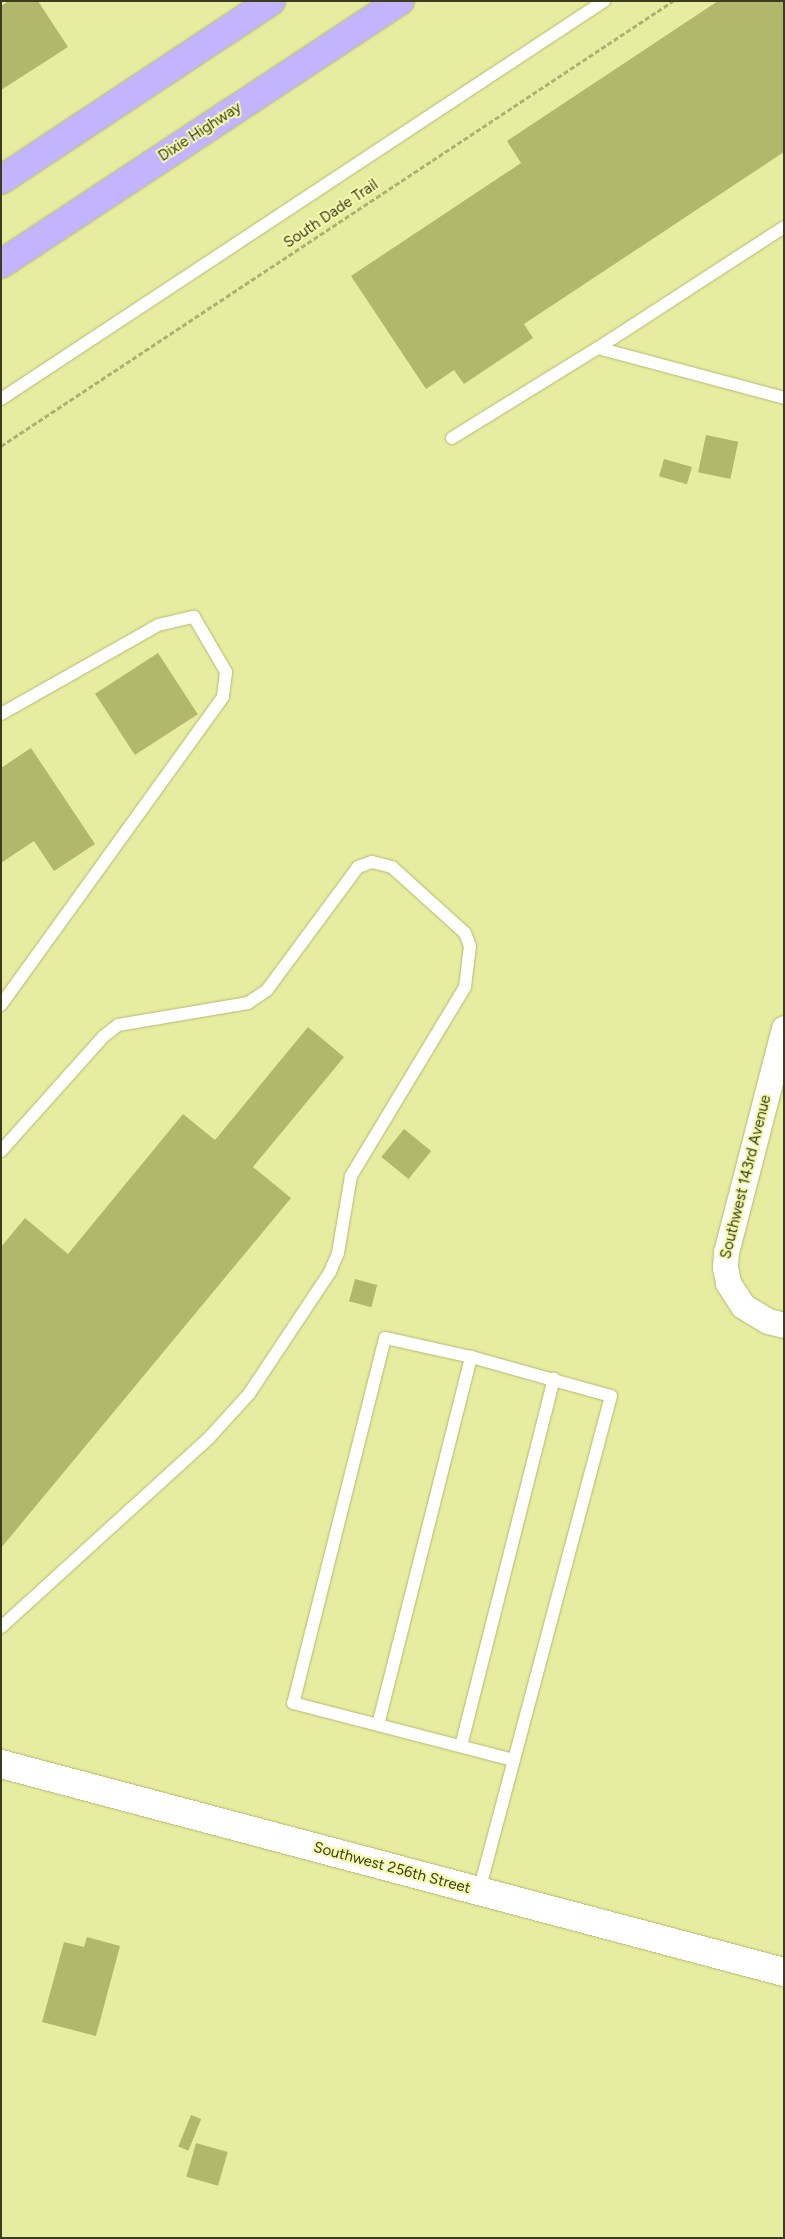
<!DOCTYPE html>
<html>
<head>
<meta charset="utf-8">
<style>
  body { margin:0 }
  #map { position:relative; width:785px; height:2239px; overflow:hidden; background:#e7eca0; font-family:Figtree,sans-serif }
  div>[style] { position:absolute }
  .building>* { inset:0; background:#b2b76c; transform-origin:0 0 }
  .path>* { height:3px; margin-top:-1.5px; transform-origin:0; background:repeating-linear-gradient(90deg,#adb174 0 5px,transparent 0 7.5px) }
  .roads { filter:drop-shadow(0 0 1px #b5b96f) drop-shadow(0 0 1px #b5b96f) }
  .service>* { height:12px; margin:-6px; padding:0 6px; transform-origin:6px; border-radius:6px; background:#fff }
  .minor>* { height:25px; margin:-12.5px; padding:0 12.5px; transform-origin:12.5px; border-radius:12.5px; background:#fff }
  .tertiary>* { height:28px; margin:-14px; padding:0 14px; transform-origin:14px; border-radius:14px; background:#fff }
  .trunk>* { height:28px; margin:-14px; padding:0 14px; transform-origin:14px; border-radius:14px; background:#c2b4fe }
  span { translate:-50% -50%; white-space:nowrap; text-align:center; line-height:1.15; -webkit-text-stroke:4px #f4f9ac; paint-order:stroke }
  .street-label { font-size:15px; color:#3a3c1d }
  .frame { position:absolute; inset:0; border:2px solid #3a3c1d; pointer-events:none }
</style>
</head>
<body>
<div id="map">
  <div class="building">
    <div style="clip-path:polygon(9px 1px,38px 1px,68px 47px,1px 90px,1px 6px)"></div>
    <div style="clip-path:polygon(718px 1px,784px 1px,784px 152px,524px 324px,533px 338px,464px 384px,454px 370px,426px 389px,351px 276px,521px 163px,507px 141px)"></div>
    <div style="left:706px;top:435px;width:33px;height:38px;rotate:12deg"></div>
    <div style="left:664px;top:459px;width:29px;height:18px;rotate:16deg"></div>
    <div style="left:158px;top:653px;width:73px;height:75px;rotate:57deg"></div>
    <div style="clip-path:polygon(31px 748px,95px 844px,54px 871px,34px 841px,1px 863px,1px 768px)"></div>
    <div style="clip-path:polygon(308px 1027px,344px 1057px,253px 1167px,291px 1198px,1px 1548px,1px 1247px,25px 1218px,68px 1254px,183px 1114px,215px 1140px)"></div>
    <div style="left:404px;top:1129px;width:35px;height:36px;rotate:39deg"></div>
    <div style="left:355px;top:1279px;width:23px;height:23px;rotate:15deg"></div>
    <div style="clip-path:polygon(87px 1937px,120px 1946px,96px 2036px,42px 2022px,64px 1942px,84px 1947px)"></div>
    <div style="left:191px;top:2115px;width:11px;height:34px;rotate:22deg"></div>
    <div style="left:196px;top:2143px;width:33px;height:35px;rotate:16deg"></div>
  </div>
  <div class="path">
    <div style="left:1px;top:446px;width:806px;rotate:-33.51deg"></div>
  </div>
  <div class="roads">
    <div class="service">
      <div style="left:598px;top:348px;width:193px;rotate:15deg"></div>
      <div style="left:1px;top:399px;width:723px;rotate:-33.43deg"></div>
      <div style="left:452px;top:438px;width:172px;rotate:-31.7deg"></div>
      <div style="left:598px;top:348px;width:222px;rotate:-33deg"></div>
      <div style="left:1px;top:714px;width:180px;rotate:-29.5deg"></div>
      <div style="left:158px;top:625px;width:37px;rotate:-13deg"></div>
      <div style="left:194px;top:617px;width:64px;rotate:59.8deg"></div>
      <div style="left:226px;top:672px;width:25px;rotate:97deg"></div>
      <div style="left:223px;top:697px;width:380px;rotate:125.8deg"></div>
      <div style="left:1px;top:1151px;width:154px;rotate:-48.2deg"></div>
      <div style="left:104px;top:1036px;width:18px;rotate:-38deg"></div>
      <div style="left:118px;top:1025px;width:132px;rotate:-9.6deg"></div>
      <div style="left:248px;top:1003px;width:23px;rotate:-34deg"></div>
      <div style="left:267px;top:990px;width:153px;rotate:-53.5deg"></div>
      <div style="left:358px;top:867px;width:15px;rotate:-20deg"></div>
      <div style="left:372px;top:862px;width:21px;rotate:14deg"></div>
      <div style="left:392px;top:867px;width:98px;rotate:42.1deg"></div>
      <div style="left:465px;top:933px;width:14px;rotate:69deg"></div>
      <div style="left:470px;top:946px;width:41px;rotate:97deg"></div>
      <div style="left:465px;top:987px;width:221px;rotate:121.1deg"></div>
      <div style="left:351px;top:1176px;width:78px;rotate:99.6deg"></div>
      <div style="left:338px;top:1253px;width:21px;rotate:113deg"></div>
      <div style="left:330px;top:1272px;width:146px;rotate:123.6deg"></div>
      <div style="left:249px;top:1394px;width:59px;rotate:132.3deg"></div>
      <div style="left:209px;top:1438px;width:281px;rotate:137.7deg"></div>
      <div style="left:378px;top:1725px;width:380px;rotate:-75.8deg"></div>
      <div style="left:461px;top:1746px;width:379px;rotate:-75.8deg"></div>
      <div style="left:479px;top:1891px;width:512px;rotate:-75.07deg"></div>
      <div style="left:611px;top:1396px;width:145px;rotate:-164.4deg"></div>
      <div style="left:471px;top:1357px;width:88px;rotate:-167.5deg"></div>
      <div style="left:385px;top:1338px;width:376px;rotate:104.1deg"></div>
      <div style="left:293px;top:1703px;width:228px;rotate:14.5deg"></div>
    </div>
    <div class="minor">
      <div style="left:784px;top:1028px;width:231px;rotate:104.5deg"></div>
      <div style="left:726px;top:1252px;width:15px;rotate:94deg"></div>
      <div style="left:725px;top:1267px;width:16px;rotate:79deg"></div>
      <div style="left:728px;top:1283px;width:27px;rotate:57deg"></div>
      <div style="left:743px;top:1306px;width:29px;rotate:31deg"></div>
      <div style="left:768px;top:1321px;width:16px;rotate:14deg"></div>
    </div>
    <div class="tertiary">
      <div style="left:1px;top:1764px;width:810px;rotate:14.88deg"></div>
    </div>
    <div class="trunk">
      <div style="left:1px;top:180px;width:324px;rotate:-33.5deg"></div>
      <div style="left:1px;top:264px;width:478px;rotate:-33.4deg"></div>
    </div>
  </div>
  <div class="street-label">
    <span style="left:200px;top:132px;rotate:-33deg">Dixie Highway</span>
    <span style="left:331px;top:214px;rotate:-34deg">South Dade Trail</span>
    <span style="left:746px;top:1177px;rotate:-76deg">Southwest 143rd Avenue</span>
    <span style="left:392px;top:1868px;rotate:15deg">Southwest 256th Street</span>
  </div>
  <div class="frame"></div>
</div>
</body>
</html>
